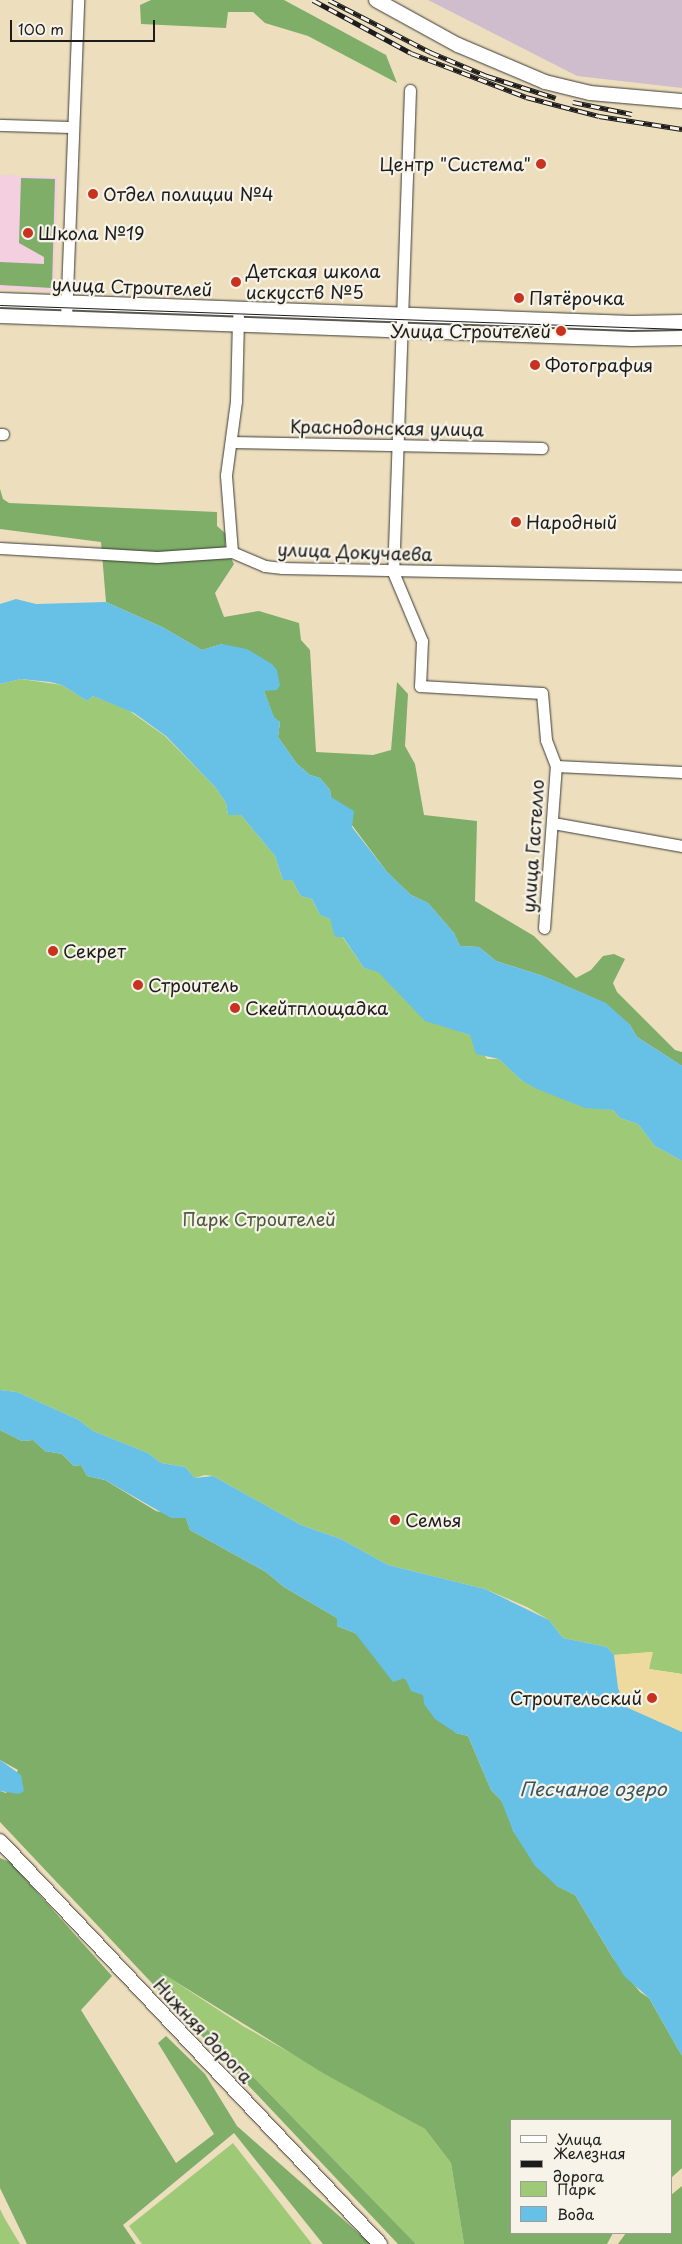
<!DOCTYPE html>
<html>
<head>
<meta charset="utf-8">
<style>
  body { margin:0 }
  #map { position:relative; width:682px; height:2244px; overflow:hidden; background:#eddfbe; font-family:"Playpen Sans",sans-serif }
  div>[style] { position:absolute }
  .built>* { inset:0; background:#f3cfdf; transform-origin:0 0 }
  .industrial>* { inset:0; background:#cfbdce }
  .green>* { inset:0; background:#9eca77 }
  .forest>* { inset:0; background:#7eae68 }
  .sand>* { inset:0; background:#eeda9e }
  .water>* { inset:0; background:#67c0e5 }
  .roads { filter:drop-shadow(0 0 1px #3b3934) drop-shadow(0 0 1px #3b3934) }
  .minor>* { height:11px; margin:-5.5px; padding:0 5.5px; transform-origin:5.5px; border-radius:5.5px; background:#fff }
  .major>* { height:14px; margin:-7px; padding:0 7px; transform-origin:7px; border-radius:7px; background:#fff }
  .tram>* { height:1px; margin:-0.5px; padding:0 0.5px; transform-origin:0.5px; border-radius:0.5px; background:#1c1c1c }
  .rail>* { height:5px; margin-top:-2.5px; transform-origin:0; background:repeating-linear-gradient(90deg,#f7f3e8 0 9px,#1c1c1c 0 18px); box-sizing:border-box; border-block:1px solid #1c1c1c }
  .dots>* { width:14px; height:14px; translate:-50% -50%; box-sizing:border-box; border:2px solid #f7f3e8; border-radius:50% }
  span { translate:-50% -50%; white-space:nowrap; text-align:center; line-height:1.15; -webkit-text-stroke:4.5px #f7f3e8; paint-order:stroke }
  .poi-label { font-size:18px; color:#1c1c1c }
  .right { translate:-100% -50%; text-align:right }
  .left { translate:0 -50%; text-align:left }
  .street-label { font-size:18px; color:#1c1c1c }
  .park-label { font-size:18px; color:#4a593c }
  .water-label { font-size:19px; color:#365562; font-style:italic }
  .legend { position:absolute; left:510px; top:2119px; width:162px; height:115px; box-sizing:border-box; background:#f7f3e8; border:1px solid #9f9d96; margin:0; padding:6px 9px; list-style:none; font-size:15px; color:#1c1c1c }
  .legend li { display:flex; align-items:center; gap:10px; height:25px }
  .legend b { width:25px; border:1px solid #9f9d96 }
  .scale { position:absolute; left:10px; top:20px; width:145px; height:22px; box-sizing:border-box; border:2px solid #1c1c1c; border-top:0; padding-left:6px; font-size:15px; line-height:18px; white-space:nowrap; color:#1c1c1c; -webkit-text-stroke:4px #f7f3e8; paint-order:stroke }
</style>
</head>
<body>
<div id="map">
  <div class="built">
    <div style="left:0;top:175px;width:58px;height:114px;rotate:2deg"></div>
  </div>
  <div class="industrial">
    <div style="clip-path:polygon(428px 0,682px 0,682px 88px,577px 76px)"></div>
  </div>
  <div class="green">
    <div style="clip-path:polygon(21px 679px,62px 685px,87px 701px,93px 696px,128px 710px,165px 736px,216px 788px,226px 803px,228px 815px,241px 815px,275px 856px,283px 880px,292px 880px,301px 896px,312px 899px,320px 915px,330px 919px,364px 968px,378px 971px,425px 1020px,470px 1035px,487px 1059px,499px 1059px,521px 1080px,585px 1107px,613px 1110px,620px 1118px,638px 1124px,655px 1146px,682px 1161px,682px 1674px,649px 1669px,652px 1652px,614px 1655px,607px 1647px,563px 1638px,549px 1620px,527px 1607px,485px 1589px,388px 1565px,341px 1539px,301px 1525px,213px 1476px,205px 1475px,195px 1478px,185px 1467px,161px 1463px,148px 1453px,93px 1431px,79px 1420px,17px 1392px,0 1390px,0 684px)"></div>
    <div style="clip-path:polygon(159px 1971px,243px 2026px,425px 2129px,451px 2163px,464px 2244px,416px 2244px,189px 2011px)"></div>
    <div style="clip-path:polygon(233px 2143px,312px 2244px,142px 2244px,129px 2226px)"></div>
    <div style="clip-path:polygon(0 2209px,5px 2219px,20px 2244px,0 2244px)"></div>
  </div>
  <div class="forest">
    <div style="clip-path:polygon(151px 0,284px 0,386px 55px,397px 83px,308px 36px,265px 23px,253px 12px,228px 12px,226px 28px,141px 24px,140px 5px)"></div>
    <div style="clip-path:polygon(21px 178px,55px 179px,52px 288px,0 285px,0 262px,44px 264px,44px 257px,19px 243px)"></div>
    <div style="clip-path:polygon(0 489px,3px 499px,9px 503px,217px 512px,217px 526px,226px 534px,225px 547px,234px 564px,215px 593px,224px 617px,259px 611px,299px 623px,301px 640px,310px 650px,316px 752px,373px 755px,391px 750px,397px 682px,408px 694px,405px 746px,415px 764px,424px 815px,477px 821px,475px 901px,534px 936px,576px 978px,591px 970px,603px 956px,614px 954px,625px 959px,613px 983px,617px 992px,675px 1050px,682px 1052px,682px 1066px,637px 1037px,630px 1025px,605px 1003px,543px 976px,496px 961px,479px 947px,460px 946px,454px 933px,428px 903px,411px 895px,387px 872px,331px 797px,330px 790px,320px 778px,310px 775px,297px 764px,278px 737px,280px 722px,274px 718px,264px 691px,222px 644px,202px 650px,162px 627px,106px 602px,101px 542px,0 529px)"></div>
    <div style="clip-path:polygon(0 1430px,22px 1441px,33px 1440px,45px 1451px,62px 1454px,74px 1466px,81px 1465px,87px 1476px,105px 1480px,156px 1511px,186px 1518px,190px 1530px,266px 1572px,284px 1587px,337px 1618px,337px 1626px,355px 1633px,423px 1695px,456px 1733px,468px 1736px,491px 1790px,501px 1800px,511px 1820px,513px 1831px,557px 1886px,575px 1895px,613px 1958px,640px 1992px,649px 1998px,682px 2056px,682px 2168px,671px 2178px,671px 2120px,511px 2120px,511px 2233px,613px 2233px,607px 2244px,464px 2244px,451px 2163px,425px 2129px,323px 2073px,160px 1972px,189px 2011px,416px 2244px,398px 2244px,0 1822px,0 1791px,6px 1793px,18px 1770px,0 1760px)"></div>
    <div style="clip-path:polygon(0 1858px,10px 1862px,112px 1976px,81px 2010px,176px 2163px,214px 2134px,158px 2043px,166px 2036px,205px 2074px,237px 2126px,371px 2244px,323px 2244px,234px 2133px,123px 2225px,136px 2244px,27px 2244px,0 2188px)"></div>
    <div style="clip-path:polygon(682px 2186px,682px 2244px,618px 2244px,626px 2233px,671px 2233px,671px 2195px)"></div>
  </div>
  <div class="sand">
    <div style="clip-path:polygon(653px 1652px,649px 1669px,682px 1674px,682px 1732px,626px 1707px,618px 1688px,614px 1655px)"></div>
  </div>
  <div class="water">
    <div style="clip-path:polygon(16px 599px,36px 604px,106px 602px,162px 627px,202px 650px,222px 644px,247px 649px,272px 664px,277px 670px,280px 685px,277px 690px,264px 691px,274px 717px,280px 722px,278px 737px,297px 764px,310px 775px,320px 778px,330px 790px,331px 797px,354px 811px,352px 827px,387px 872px,411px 895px,428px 903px,454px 933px,460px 946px,479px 947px,496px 961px,543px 976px,606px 1003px,630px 1025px,637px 1037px,682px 1066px,682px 1161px,655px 1146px,638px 1124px,620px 1118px,613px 1110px,585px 1108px,537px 1089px,521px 1080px,499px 1059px,476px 1054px,470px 1035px,425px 1021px,378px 972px,364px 968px,343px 937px,335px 937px,330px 919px,320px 915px,312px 899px,301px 896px,292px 880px,283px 880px,275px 856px,241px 815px,228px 815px,226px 803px,216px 788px,166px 736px,134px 713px,93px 696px,87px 701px,62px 685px,50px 682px,21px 679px,0 684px,0 604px)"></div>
    <div style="clip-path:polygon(0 1390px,17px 1392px,79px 1420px,93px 1431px,148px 1453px,161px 1463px,185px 1467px,195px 1478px,213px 1476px,301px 1525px,341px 1539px,388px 1565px,485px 1589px,549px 1620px,563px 1638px,607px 1647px,614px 1655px,618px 1688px,626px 1707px,682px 1732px,682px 2056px,649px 1998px,624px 1976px,575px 1895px,557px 1886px,535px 1866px,513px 1831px,501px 1800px,491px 1790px,468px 1736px,456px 1733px,435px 1719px,424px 1704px,423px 1695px,411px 1691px,405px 1678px,393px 1682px,355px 1633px,337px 1626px,337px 1618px,284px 1587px,266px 1572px,190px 1530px,186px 1518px,171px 1518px,105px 1480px,87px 1476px,81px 1465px,74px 1466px,62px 1454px,45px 1451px,33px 1440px,22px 1441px,0 1430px)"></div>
    <div style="clip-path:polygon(0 1760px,21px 1775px,24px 1791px,19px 1794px,0 1791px)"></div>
  </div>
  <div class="roads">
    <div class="minor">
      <div style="left:410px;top:90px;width:482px;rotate:92deg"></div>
      <div style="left:393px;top:572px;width:75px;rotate:67.2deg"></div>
      <div style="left:422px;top:641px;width:45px;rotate:92.5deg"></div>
      <div style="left:420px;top:686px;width:122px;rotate:3.3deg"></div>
      <div style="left:542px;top:693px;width:47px;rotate:85.1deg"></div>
      <div style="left:546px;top:740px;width:28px;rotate:69deg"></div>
      <div style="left:556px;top:766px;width:126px;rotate:2.7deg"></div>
      <div style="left:0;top:125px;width:73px;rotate:1.6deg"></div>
      <div style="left:66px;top:319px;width:319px;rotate:-87.8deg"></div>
      <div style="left:0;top:434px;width:3px"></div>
      <div style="left:232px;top:442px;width:310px;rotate:1.1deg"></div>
      <div style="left:0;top:548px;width:157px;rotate:3.3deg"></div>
      <div style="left:157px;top:557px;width:75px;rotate:-3.8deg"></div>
      <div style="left:232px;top:552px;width:36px;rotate:23deg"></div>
      <div style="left:265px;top:566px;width:17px;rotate:7deg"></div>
      <div style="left:282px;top:568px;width:400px;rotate:1.1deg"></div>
      <div style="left:232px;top:552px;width:77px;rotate:-94.5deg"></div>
      <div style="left:226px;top:475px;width:75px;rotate:-82.3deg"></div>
      <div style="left:236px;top:401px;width:84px;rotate:-88.6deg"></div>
      <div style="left:553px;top:823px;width:131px;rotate:10.1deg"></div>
      <div style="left:544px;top:928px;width:162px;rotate:-85.8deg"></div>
    </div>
    <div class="major">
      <div style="left:376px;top:0;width:94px;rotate:28.8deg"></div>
      <div style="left:458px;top:45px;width:95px;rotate:23deg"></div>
      <div style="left:545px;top:82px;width:46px;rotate:13.7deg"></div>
      <div style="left:590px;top:93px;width:92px;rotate:5deg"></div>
      <div style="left:0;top:300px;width:632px;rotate:2.08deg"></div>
      <div style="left:632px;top:323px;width:50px;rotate:-1.1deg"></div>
      <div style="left:0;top:316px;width:632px;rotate:2.08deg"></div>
      <div style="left:632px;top:339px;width:50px;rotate:-1.1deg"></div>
      <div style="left:0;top:1841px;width:554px;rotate:46.68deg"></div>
    </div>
  </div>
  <div class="tram">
    <div style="left:0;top:305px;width:682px;rotate:2.02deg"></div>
  </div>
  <div class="rail">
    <div style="left:313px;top:0;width:111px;rotate:28.4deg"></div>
    <div style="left:411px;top:53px;width:123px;rotate:20.9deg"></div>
    <div style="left:526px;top:97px;width:75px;rotate:14.6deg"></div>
    <div style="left:599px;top:116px;width:84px;rotate:8.9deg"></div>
    <div style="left:329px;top:0;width:114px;rotate:27.2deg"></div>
    <div style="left:430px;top:52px;width:62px;rotate:22.8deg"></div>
    <div style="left:487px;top:76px;width:72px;rotate:17.7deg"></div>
    <div style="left:573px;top:102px;width:60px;rotate:11.5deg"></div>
  </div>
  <div class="dots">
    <div style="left:541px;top:164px;background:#c8321e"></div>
    <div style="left:93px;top:194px;background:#c8321e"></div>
    <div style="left:28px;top:233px;background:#c8321e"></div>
    <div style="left:236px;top:282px;background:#c8321e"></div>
    <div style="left:519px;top:298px;background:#c8321e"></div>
    <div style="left:561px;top:331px;background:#c8321e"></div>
    <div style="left:535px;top:365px;background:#c8321e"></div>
    <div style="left:516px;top:522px;background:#c8321e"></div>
    <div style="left:53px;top:951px;background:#c8321e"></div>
    <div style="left:138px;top:985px;background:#c8321e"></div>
    <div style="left:235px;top:1008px;background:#c8321e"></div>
    <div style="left:395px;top:1520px;background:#c8321e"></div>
    <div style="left:652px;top:1698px;background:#c8321e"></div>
  </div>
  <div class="poi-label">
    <span class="right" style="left:531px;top:164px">Центр "Система"</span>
    <span class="left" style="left:103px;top:194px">Отдел полиции №4</span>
    <span class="left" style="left:38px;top:233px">Школа №19</span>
    <span class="left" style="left:246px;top:282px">Детская школа<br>искусств №5</span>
    <span class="left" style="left:529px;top:298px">Пятёрочка</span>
    <span class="right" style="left:551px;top:331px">Улица Строителей</span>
    <span class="left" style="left:545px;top:365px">Фотография</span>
    <span class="left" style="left:526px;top:522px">Народный</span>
    <span class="left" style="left:63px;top:951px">Секрет</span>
    <span class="left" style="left:148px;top:985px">Строитель</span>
    <span class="left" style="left:245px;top:1008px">Скейтплощадка</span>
    <span class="left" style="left:405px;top:1520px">Семья</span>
    <span class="right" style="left:642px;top:1698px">Строительский</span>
  </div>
  <div class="street-label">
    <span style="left:132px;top:287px;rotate:2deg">улица Строителей</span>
    <span style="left:387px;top:428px;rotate:1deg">Краснодонская улица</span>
    <span style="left:355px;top:552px;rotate:2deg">улица Докучаева</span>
    <span style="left:533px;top:846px;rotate:-86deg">улица Гастелло</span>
    <span style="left:203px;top:2031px;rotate:47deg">Нижняя дорога</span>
  </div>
  <div class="park-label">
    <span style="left:259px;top:1219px">Парк Строителей</span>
  </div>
  <div class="water-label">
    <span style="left:593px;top:1789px">Песчаное озеро</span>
  </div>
  <ul class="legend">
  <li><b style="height:6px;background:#fff"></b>Улица</li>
  <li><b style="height:6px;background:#1c1c1c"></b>Железная дорога</li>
  <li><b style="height:14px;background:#9eca77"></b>Парк</li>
  <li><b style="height:14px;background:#67c0e5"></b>Вода</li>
  </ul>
  <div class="scale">100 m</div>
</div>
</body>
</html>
